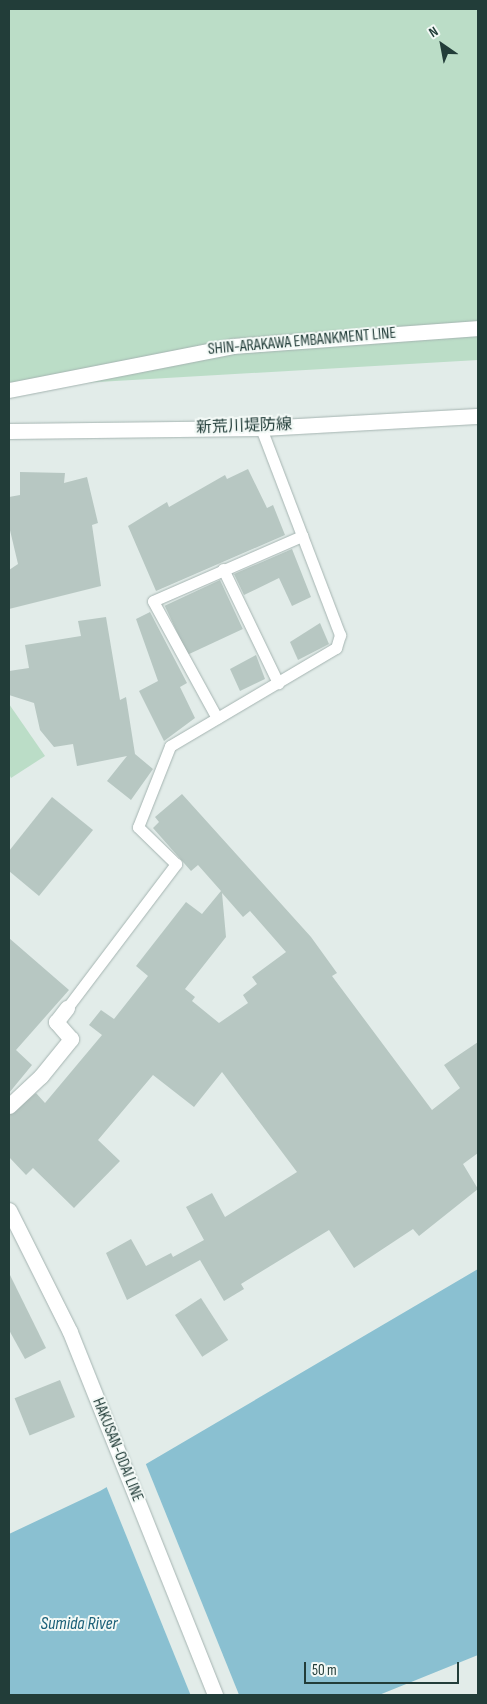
<!DOCTYPE html>
<html>
<head>
<meta charset="utf-8">
<style>
  body { margin:0 }
  #map { position:relative; width:487px; height:1704px; overflow:hidden; background:#e2ece9; font-family:"Sofia Sans Condensed","Noto Sans JP",sans-serif }
  div>[style] { position:absolute }
  .green>* { inset:0; background:#bbddc7 }
  .water>* { inset:0; background:#8ac0d1 }
  .pier>* { inset:0; background:#e2ece9; transform-origin:0 0 }
  .building>* { inset:0; background:#b7c7c2; transform-origin:0 0 }
  .roads { filter:drop-shadow(0 0 1px #a5b4b1) drop-shadow(0 0 1px #a5b4b1) }
  .lane>* { height:11px; margin:-5.5px; padding:0 5.5px; transform-origin:5.5px; border-radius:5.5px; background:#fff }
  .street>* { height:15px; margin:-7.5px; padding:0 7.5px; transform-origin:7.5px; border-radius:7.5px; background:#fff }
  .secondary>* { height:15px; margin:-7.5px; padding:0 7.5px; transform-origin:7.5px; border-radius:7.5px; background:#fff }
  span { translate:-50% -50%; white-space:nowrap; text-align:center; line-height:1.15; -webkit-text-stroke:4px #f3f9f6; paint-order:stroke }
  .street-label { font-size:16px; color:#223d39 }
  .water-label { font-size:18px; color:#1c6179; font-style:italic }
  .frame { position:absolute; inset:0; border:10px solid #223d39; pointer-events:none }
  .north { position:absolute; left:417px; top:20px; width:50px; height:50px; -webkit-text-stroke:4px #f3f9f6; paint-order:stroke; rotate:327deg; font-size:14px; font-weight:700; line-height:20px; text-align:center; color:#223d39 }
  .north::after { content:''; display:block; margin:auto; width:18px; height:22px; background:#223d39; clip-path:polygon(50% 0,100% 100%,50% 72%,0 100%) }
  .scale { position:absolute; left:304px; top:1662px; width:155px; height:22px; box-sizing:border-box; border:2px solid #223d39; border-top:0; padding-left:6px; font-size:15px; line-height:18px; white-space:nowrap; color:#223d39; -webkit-text-stroke:4px #f3f9f6; paint-order:stroke }
</style>
</head>
<body>
<div id="map">
  <div class="green">
    <div style="clip-path:polygon(9px 9px,478px 9px,478px 360px,81px 383px,9px 382px)"></div>
    <div style="clip-path:polygon(9px 704px,45px 756px,11px 778px,9px 774px)"></div>
  </div>
  <div class="water">
    <div style="clip-path:polygon(478px 1269px,478px 1655px,379px 1695px,9px 1695px,9px 1534px,100px 1491px)"></div>
  </div>
  <div class="pier">
    <div style="left:145px;top:1462px;width:252px;height:45px;rotate:68deg"></div>
  </div>
  <div class="building">
    <div style="clip-path:polygon(248px 469px,267px 508px,273px 505px,285px 535px,156px 591px,128px 526px,167px 502px,169px 507px,225px 475px,227px 479px)"></div>
    <div style="clip-path:polygon(20px 472px,65px 473px,64px 483px,87px 477px,98px 523px,92px 525px,101px 586px,9px 609px,9px 570px,18px 564px,9px 526px,9px 497px,20px 495px)"></div>
    <div style="clip-path:polygon(292px 549px,311px 597px,292px 606px,279px 578px,244px 595px,234px 574px)"></div>
    <div style="left:220px;top:580px;width:54px;height:61px;rotate:65deg"></div>
    <div style="clip-path:polygon(150px 612px,187px 683px,180px 687px,195px 718px,164px 741px,139px 691px,158px 681px,136px 619px)"></div>
    <div style="clip-path:polygon(106px 617px,120px 700px,126px 697px,135px 754px,153px 769px,131px 800px,107px 781px,127px 756px,77px 766px,73px 744px,54px 747px,40px 730px,34px 703px,9px 695px,9px 671px,29px 668px,25px 645px,81px 636px,78px 621px)"></div>
    <div style="clip-path:polygon(320px 623px,329px 644px,298px 660px,290px 642px)"></div>
    <div style="clip-path:polygon(256px 655px,265px 679px,240px 691px,230px 669px)"></div>
    <div style="clip-path:polygon(evenodd,182px 794px,311px 937px,337px 973px,332px 976px,432px 1110px,460px 1088px,444px 1065px,478px 1042px,478px 1153px,463px 1164px,478px 1189px,419px 1236px,413px 1229px,354px 1268px,329px 1230px,241px 1284px,244px 1289px,224px 1301px,200px 1260px,127px 1300px,106px 1253px,131px 1239px,146px 1266px,171px 1253px,173px 1257px,204px 1240px,186px 1207px,212px 1193px,225px 1217px,297px 1172px,222px 1072px,194px 1107px,153px 1075px,98px 1140px,120px 1161px,74px 1208px,33px 1168px,26px 1175px,9px 1157px,9px 1115px,36px 1093px,45px 1103px,102px 1035px,89px 1025px,101px 1010px,114px 1019px,148px 976px,136px 966px,186px 902px,202px 914px,221px 891px,198px 865px,191px 871px,153px 828px,159px 822px,155px 817px,182px 794px,222px 893px,243px 917px,250px 911px,286px 952px,252px 977px,257px 984px,243px 995px,248px 1003px,219px 1023px,192px 1001px,195px 997px,185px 989px,226px 937px,222px 893px)"></div>
    <div style="clip-path:polygon(52px 797px,93px 830px,39px 896px,9px 871px,9px 851px)"></div>
    <div style="clip-path:polygon(9px 938px,69px 990px,16px 1050px,32px 1065px,9px 1093px)"></div>
    <div style="clip-path:polygon(9px 1273px,46px 1348px,25px 1359px,9px 1330px)"></div>
    <div style="left:201px;top:1298px;width:50px;height:31px;rotate:57deg"></div>
    <div style="left:60px;top:1380px;width:40px;height:49px;rotate:68deg"></div>
  </div>
  <div class="roads">
    <div class="lane">
      <div style="left:223px;top:569px;width:127px;rotate:64.2deg"></div>
      <div style="left:217px;top:718px;width:133px;rotate:-118.7deg"></div>
      <div style="left:153px;top:601px;width:163px;rotate:-23.6deg"></div>
      <div style="left:67px;top:1008px;width:181px;rotate:-52.9deg"></div>
      <div style="left:176px;top:864px;width:53px;rotate:-135.8deg"></div>
      <div style="left:138px;top:827px;width:87px;rotate:-68.4deg"></div>
      <div style="left:170px;top:746px;width:193px;rotate:-30.6deg"></div>
      <div style="left:336px;top:648px;width:14px;rotate:-73deg"></div>
      <div style="left:340px;top:635px;width:222px;rotate:-110.9deg"></div>
    </div>
    <div class="street">
      <div style="left:9px;top:1106px;width:44px;rotate:-43.2deg"></div>
      <div style="left:41px;top:1076px;width:48px;rotate:-51deg"></div>
      <div style="left:71px;top:1039px;width:23px;rotate:-131deg"></div>
      <div style="left:56px;top:1022px;width:18px;rotate:-52deg"></div>
    </div>
    <div class="secondary">
      <div style="left:9px;top:390px;width:228px;rotate:-11.1deg"></div>
      <div style="left:233px;top:346px;width:246px;rotate:-4.2deg"></div>
      <div style="left:9px;top:431px;width:252px;rotate:-0.7deg"></div>
      <div style="left:261px;top:428px;width:217px;rotate:-3.2deg"></div>
      <div style="left:9px;top:1210px;width:136px;rotate:63.4deg"></div>
      <div style="left:70px;top:1332px;width:391px;rotate:68.2deg"></div>
    </div>
  </div>
  <div class="street-label">
    <span style="left:302px;top:342px;rotate:-5deg">SHIN-ARAKAWA EMBANKMENT LINE</span>
    <span style="left:244px;top:427px;rotate:-2deg">新荒川堤防線</span>
    <span style="left:117px;top:1450px;rotate:68deg">HAKUSAN-ODAI LINE</span>
  </div>
  <div class="water-label">
    <span style="left:79px;top:1624px">Sumida River</span>
  </div>
  <div class="frame"></div>
  <div class="north">N</div>
  <div class="scale">50 m</div>
</div>
</body>
</html>
